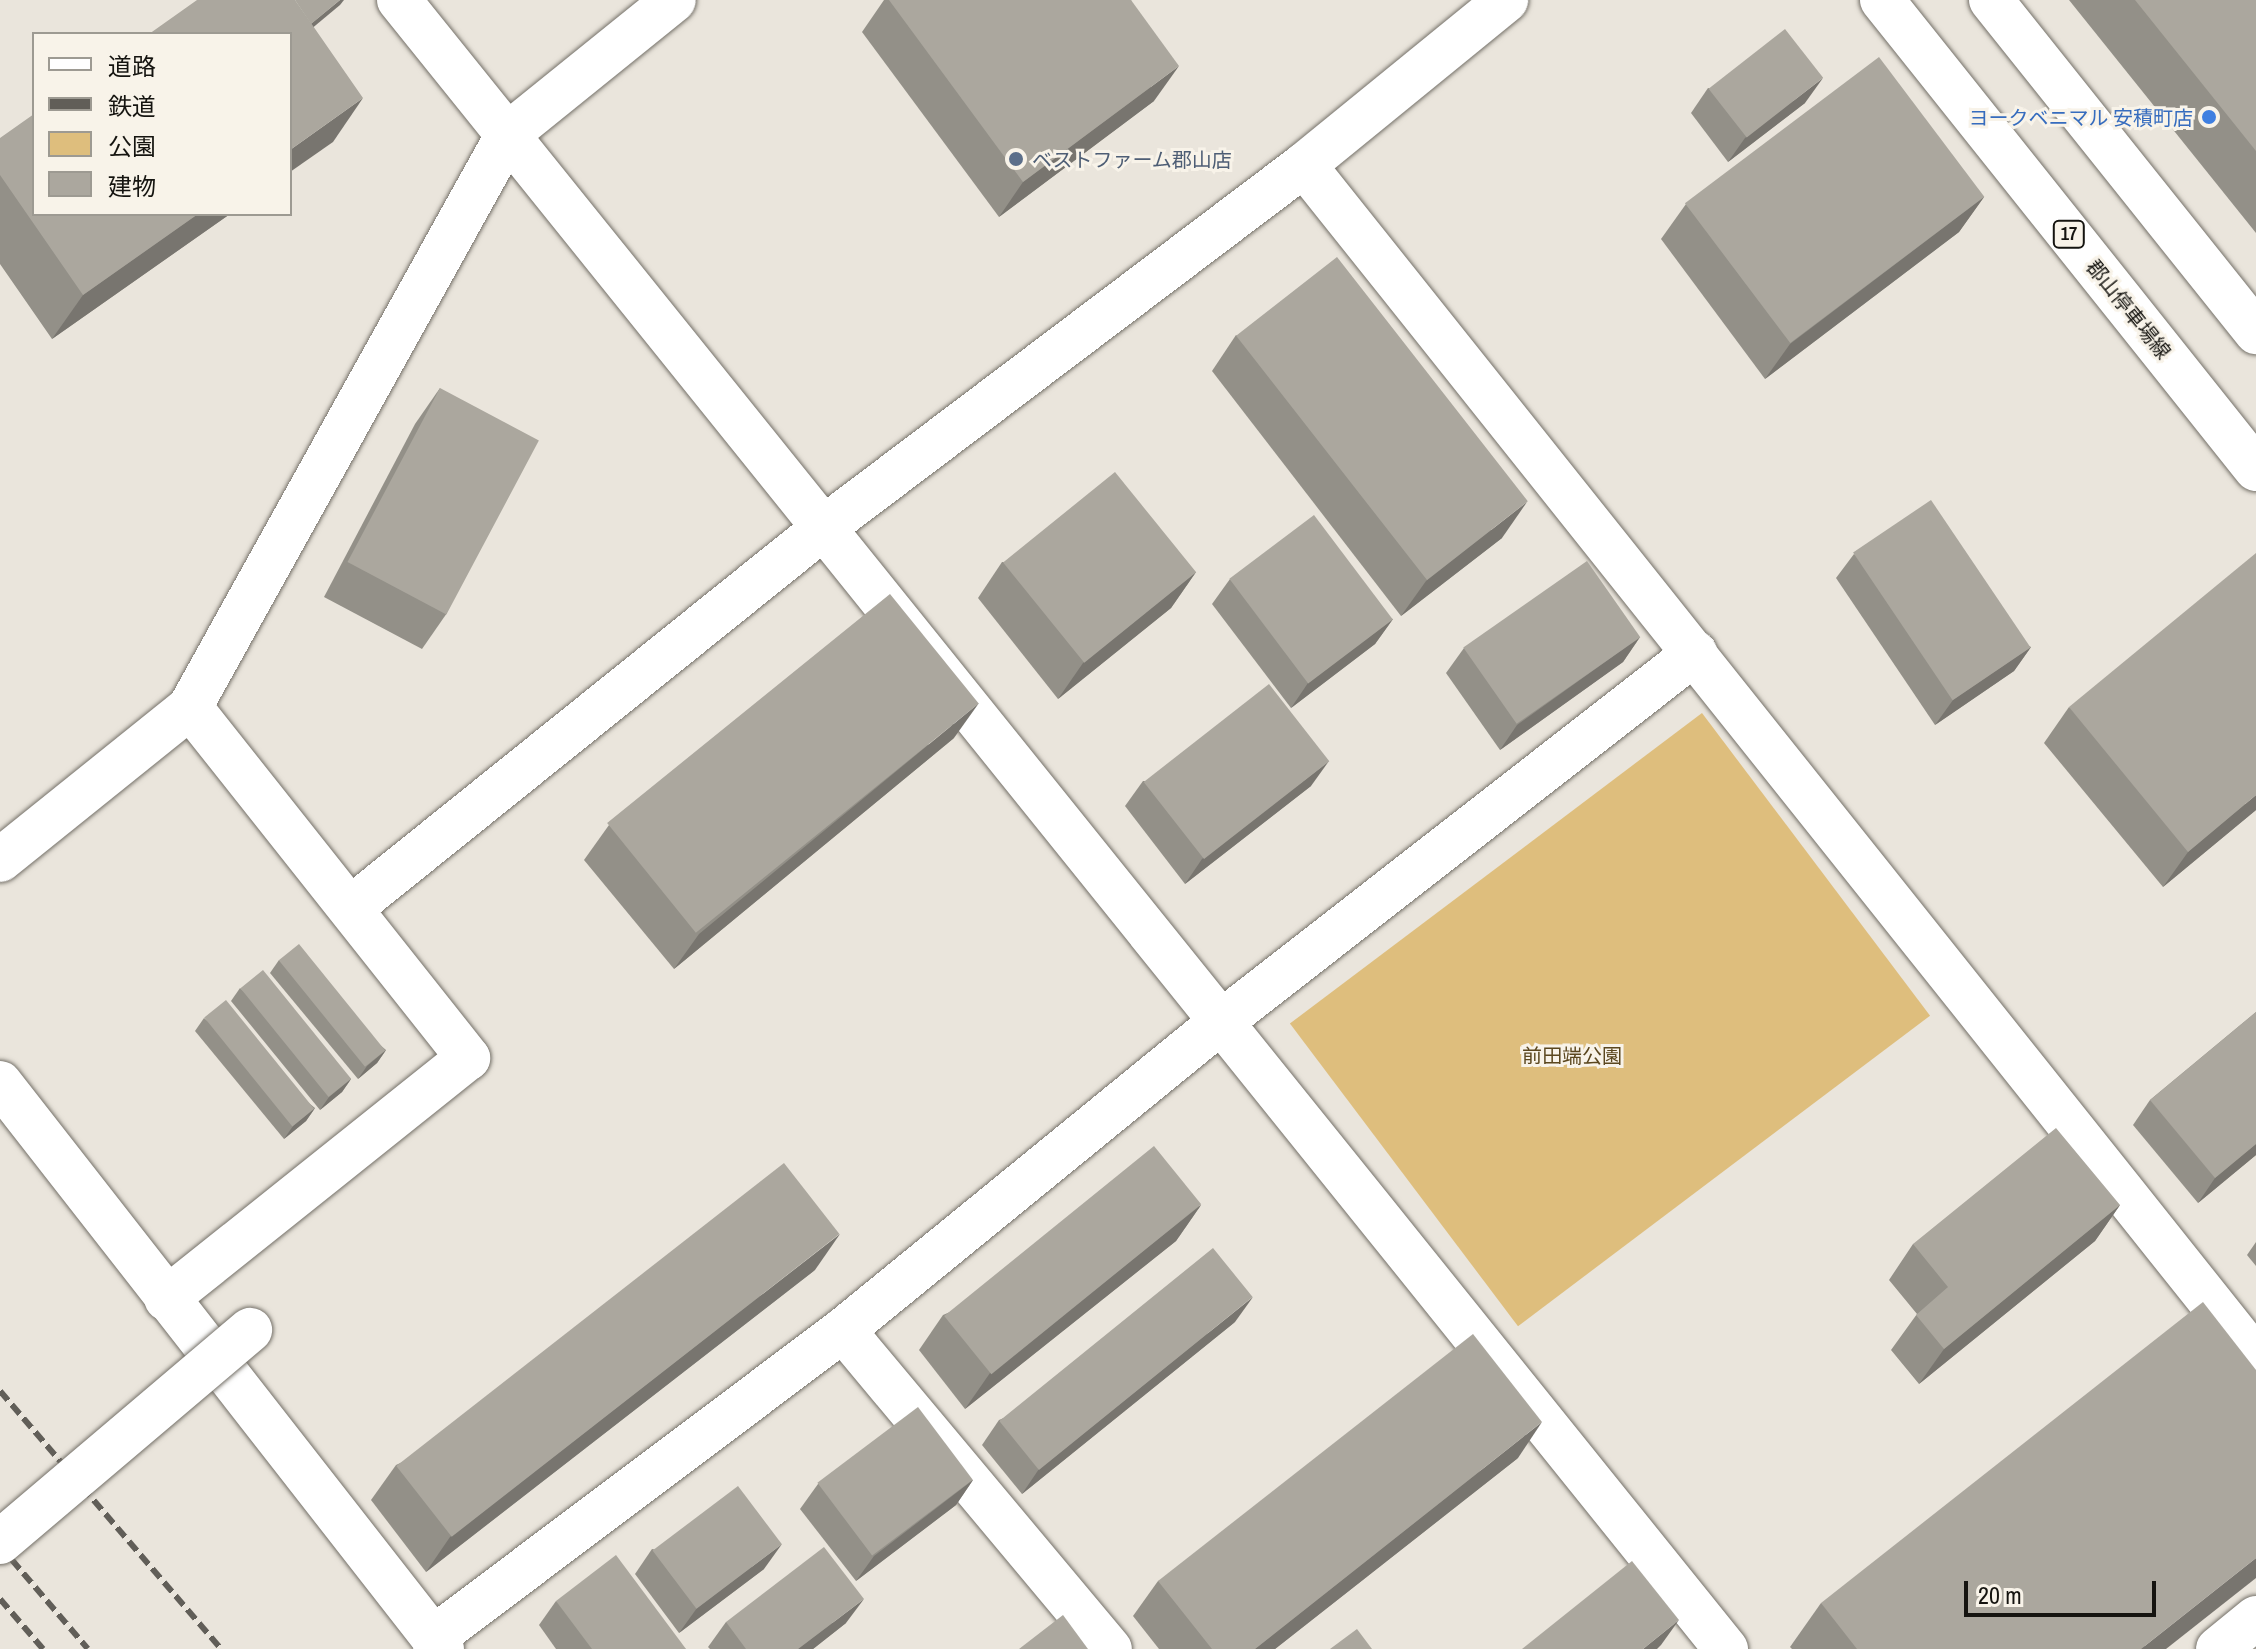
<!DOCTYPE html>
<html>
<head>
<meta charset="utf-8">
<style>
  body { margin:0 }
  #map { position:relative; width:2256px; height:1649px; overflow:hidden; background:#eae5dc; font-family:"Archivo Narrow","Noto Sans JP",sans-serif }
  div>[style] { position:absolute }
  .green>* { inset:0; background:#debe7d; transform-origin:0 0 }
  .roads { filter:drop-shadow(0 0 2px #747068) drop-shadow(0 0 2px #747068) }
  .minor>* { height:44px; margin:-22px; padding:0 22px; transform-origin:22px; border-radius:22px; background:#fff }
  .tertiary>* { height:44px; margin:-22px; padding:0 22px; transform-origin:22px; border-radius:22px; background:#fff }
  .primary>* { height:44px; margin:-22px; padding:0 22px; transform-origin:22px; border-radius:22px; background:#fff }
  .rail>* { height:6px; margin-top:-3px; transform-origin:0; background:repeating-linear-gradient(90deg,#615e58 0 12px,transparent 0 18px) }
  .bridges { filter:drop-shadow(0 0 2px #747068) drop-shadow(0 0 2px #747068) }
  .pedestrian-bridge>* { height:44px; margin:-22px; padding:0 22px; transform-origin:22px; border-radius:22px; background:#fff }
  .wall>* { inset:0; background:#939088 }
  .shaded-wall>* { inset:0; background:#78756f }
  .building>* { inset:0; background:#aba79e; transform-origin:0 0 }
  .dots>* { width:22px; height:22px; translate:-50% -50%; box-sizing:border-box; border:4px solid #f8f3e9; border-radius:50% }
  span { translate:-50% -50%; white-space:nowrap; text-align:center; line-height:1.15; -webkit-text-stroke:6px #f8f3e9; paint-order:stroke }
  .shield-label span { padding:2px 6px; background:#f8f3e9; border:2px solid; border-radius:6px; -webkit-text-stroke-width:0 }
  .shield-label { font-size:18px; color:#151410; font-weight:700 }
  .shop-label { font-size:20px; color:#366cbe }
  .right { translate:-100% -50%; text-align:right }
  .service-label { font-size:20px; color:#4e5e75 }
  .left { translate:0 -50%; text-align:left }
  .street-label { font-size:20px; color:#151410 }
  .park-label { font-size:20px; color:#5b471f }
  .legend { position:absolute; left:32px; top:32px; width:260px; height:184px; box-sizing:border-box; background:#f8f3e9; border:2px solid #9d9a92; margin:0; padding:10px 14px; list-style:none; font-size:24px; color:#151410 }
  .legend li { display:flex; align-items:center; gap:16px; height:40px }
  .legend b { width:40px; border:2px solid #9d9a92 }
  .scale { position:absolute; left:1964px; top:1581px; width:192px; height:36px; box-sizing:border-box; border:4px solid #151410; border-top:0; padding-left:10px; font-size:24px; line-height:28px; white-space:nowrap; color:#151410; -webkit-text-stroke:6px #f8f3e9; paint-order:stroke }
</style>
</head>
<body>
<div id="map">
  <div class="green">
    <div style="left:1702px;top:713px;width:379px;height:516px;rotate:53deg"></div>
  </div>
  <div class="roads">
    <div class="minor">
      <div style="left:399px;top:0;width:2117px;rotate:51.18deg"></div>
      <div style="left:1304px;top:165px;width:1527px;rotate:51.43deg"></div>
      <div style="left:190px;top:707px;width:655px;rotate:-60.97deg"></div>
      <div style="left:508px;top:134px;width:213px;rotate:-38.9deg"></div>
      <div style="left:0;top:860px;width:244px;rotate:-38.8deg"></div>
      <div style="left:190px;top:707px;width:448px;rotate:51.6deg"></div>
      <div style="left:468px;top:1058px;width:386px;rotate:141.4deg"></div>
      <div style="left:0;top:1083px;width:718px;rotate:52.01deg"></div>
      <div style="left:843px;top:1330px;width:416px;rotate:50.1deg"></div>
      <div style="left:433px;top:1638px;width:513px;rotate:-36.91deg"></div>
      <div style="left:843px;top:1330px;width:488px;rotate:-39.2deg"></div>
      <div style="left:1221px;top:1022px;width:601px;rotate:-37.9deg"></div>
      <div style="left:2218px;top:1649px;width:49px;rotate:-39.2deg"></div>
    </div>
    <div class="tertiary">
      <div style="left:352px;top:907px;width:608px;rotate:-38.79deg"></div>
      <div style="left:826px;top:526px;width:599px;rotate:-37.06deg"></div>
      <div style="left:1304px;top:165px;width:261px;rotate:-39.2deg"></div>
    </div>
    <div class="primary">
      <div style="left:1882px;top:0;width:600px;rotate:51.43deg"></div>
      <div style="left:1991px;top:0;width:425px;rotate:51.4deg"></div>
    </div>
  </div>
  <div class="rail">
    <div style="left:0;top:1391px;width:340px;rotate:49.4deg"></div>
    <div style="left:0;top:1546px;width:135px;rotate:49.5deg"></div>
    <div style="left:0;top:1599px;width:66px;rotate:49.3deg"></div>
  </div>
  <div class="bridges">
    <div class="pedestrian-bridge">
      <div style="left:0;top:1542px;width:328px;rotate:-40.3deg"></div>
    </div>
  </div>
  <div class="wall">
    <div style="clip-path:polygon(884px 0,1131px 0,1154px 101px,999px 217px,862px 32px)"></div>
    <div style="clip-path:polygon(2069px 0,2256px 0,2256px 233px)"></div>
    <div style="clip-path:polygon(1708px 88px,1805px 103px,1728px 162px,1691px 113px)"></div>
    <div style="clip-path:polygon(0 138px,34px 214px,230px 214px,52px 339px,0 264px)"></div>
    <div style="clip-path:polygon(1984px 197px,1959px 232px,1765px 379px,1661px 239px,1686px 204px)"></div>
    <div style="clip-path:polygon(1236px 335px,1502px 538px,1401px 616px,1212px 371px)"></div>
    <div style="clip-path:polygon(440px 388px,447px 613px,422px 649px,324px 597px,415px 424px)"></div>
    <div style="clip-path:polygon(1854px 554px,2031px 647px,2014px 671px,1935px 725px,1836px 578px)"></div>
    <div style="clip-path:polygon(1002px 562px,1196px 572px,1171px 608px,1058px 699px,978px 598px)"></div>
    <div style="clip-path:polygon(1230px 579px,1393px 619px,1375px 644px,1291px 708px,1212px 604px)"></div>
    <div style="clip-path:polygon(1640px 637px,1623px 662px,1500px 750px,1446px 673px,1464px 648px)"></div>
    <div style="clip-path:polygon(2069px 707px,2256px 810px,2163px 887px,2044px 743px)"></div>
    <div style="clip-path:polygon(954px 738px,674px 969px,584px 860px,609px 825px)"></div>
    <div style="clip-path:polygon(1143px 781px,1311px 786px,1185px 884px,1125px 806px)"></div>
    <div style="clip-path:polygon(279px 960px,386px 1050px,377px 1063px,358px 1079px,270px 973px)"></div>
    <div style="clip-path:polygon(240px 988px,351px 1079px,342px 1092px,320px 1110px,231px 1001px)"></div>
    <div style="clip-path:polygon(2256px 1012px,2256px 1155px,2198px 1203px,2133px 1125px,2150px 1100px)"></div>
    <div style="clip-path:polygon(204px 1018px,315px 1108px,306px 1121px,284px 1139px,195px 1031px)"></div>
    <div style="clip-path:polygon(1201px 1205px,1176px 1241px,965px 1409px,919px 1350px,943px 1315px)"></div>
    <div style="clip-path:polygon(2120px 1205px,2095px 1241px,1919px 1384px,1891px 1350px,1917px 1314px,1889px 1280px,1913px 1244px)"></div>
    <div style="clip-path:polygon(2256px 1242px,2256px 1266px,2247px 1255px)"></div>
    <div style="clip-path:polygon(815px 1270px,426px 1572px,371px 1500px,396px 1465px)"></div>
    <div style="clip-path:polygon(1235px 1322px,1022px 1494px,982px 1445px,999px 1420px)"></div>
    <div style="clip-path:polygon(1518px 1458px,1275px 1649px,1159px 1649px,1133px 1616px,1158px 1581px)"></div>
    <div style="clip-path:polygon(973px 1480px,956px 1505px,856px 1581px,800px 1509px,818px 1484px)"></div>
    <div style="clip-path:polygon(652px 1549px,764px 1569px,679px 1633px,635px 1574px)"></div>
    <div style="clip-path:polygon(556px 1601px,686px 1649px,556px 1649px,539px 1625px)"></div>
    <div style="clip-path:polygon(1821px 1603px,2166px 1649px,1792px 1649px,1790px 1647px)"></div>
    <div style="clip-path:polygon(726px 1622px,846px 1623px,813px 1649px,710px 1649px,708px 1647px)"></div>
  </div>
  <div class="shaded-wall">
    <div style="clip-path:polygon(340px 0,344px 0,340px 5px,298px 40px,307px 27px)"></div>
    <div style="clip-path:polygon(1179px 66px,1154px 101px,999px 217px,1023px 182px)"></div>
    <div style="clip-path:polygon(1823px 78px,1805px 103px,1728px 162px,1745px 138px)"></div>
    <div style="clip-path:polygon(363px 98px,333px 142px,290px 172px,290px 150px)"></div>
    <div style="clip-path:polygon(1984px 197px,1959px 232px,1765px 379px,1790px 344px)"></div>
    <div style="clip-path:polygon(198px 214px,230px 214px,52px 339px,83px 295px)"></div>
    <div style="clip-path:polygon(1527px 502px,1502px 538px,1401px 616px,1426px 581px)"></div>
    <div style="clip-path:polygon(1196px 572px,1171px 608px,1058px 699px,1083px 663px)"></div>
    <div style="clip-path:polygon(1393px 619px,1375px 644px,1291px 708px,1308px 683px)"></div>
    <div style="clip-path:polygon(1640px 637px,1623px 662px,1500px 750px,1517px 725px)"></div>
    <div style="clip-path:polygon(2031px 647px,2014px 671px,1935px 725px,1953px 700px)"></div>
    <div style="clip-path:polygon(979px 703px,954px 738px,674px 969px,699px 934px)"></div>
    <div style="clip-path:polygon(1329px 761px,1311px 786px,1185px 884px,1202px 859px)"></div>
    <div style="clip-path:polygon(2256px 795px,2256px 810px,2163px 887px,2188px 852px)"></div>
    <div style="clip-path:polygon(386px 1050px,377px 1063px,358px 1079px,367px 1066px)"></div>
    <div style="clip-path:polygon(351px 1079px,342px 1092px,320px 1110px,329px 1097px)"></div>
    <div style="clip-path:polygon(315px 1108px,306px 1121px,284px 1139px,293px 1126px)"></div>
    <div style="clip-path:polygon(2256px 1144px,2256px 1155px,2198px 1203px,2215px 1178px)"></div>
    <div style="clip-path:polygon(1201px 1205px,1176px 1241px,965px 1409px,990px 1373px)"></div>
    <div style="clip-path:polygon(2120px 1205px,2095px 1241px,1919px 1384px,1944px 1349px)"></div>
    <div style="clip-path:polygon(840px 1234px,815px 1270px,426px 1572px,450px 1537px)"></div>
    <div style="clip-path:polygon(1253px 1297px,1235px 1322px,1022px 1494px,1039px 1469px)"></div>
    <div style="clip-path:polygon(1542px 1422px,1518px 1458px,1275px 1649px,1255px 1649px)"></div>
    <div style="clip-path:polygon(973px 1480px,956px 1505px,856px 1581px,874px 1556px)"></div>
    <div style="clip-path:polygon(782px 1544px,764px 1569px,679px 1633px,697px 1608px)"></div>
    <div style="clip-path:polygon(2256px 1558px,2256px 1578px,2166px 1649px,2141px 1649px)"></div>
    <div style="clip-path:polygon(864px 1599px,846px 1623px,813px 1649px,798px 1649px)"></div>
    <div style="clip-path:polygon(1679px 1620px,1661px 1645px,1657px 1649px,1643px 1649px)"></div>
  </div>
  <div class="building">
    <div style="clip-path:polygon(197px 0,295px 0,363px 98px,290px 150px,290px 34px,149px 34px)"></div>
    <div style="clip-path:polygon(295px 0,340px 0,311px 24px)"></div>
    <div style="clip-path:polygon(889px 0,1131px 0,1179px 66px,1023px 182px)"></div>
    <div style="clip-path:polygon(2135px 0,2256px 0,2256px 151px)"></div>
    <div style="left:1785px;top:29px;width:62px;height:97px;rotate:52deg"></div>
    <div style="left:1879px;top:57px;width:175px;height:243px;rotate:53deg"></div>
    <div style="clip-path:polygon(34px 114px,34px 214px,198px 214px,83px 295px,0 175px,0 138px)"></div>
    <div style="left:1337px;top:257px;width:310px;height:128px;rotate:52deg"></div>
    <div style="left:440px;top:388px;width:112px;height:197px;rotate:28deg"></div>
    <div style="left:1115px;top:472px;width:129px;height:144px;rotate:51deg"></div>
    <div style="left:1931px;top:500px;width:178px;height:94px;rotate:56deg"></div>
    <div style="left:1314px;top:515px;width:131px;height:106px;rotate:53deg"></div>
    <div style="clip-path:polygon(2256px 553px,2256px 795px,2188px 852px,2069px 707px)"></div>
    <div style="left:1587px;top:561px;width:93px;height:151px;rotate:55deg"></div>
    <div style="left:890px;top:594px;width:141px;height:364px;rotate:51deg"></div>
    <div style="left:1269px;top:684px;width:98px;height:159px;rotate:52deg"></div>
    <div style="left:299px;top:944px;width:137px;height:26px;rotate:51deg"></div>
    <div style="left:263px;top:970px;width:140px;height:29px;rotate:51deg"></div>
    <div style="left:226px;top:1000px;width:140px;height:28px;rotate:51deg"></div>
    <div style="clip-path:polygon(2256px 1012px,2256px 1144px,2215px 1178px,2150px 1100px)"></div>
    <div style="clip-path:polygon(2056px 1128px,2120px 1205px,1944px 1349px,1916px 1315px,1948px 1287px,1913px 1244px)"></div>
    <div style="left:1154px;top:1146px;width:75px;height:270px;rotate:51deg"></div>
    <div style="left:784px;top:1163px;width:90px;height:492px;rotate:52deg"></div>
    <div style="left:1213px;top:1248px;width:63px;height:275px;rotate:51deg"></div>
    <div style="clip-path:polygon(2203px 1302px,2256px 1370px,2256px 1558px,2141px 1649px,1857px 1649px,1821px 1603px)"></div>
    <div style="clip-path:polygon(1473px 1334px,1542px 1422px,1255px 1649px,1212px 1649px,1158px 1581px)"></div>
    <div style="left:918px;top:1407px;width:91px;height:126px;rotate:53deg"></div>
    <div style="left:738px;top:1486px;width:73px;height:107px;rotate:53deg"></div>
    <div style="clip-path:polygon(824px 1547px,864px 1599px,798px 1649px,746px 1649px,726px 1622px)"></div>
    <div style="clip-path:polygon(616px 1555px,686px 1649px,592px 1649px,556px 1601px)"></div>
    <div style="clip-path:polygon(1632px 1561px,1679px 1620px,1643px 1649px,1522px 1649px)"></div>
    <div style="clip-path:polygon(1063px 1615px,1088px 1649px,1019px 1649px)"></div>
    <div style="clip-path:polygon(1357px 1629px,1372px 1649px,1330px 1649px)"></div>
  </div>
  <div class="dots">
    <div style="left:2209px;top:117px;background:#3f7fe0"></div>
    <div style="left:1016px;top:159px;background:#5c6f8a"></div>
  </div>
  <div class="shield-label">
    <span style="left:2069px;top:234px">17</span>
  </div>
  <div class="shop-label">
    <span class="right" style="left:2193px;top:117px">ヨークベニマル 安積町店</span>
  </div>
  <div class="service-label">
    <span class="left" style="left:1032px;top:159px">ベストファーム郡山店</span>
  </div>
  <div class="street-label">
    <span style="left:2129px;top:309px;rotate:51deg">郡山停車場線</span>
  </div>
  <div class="park-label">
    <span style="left:1572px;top:1055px">前田端公園</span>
  </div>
  <ul class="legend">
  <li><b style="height:10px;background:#fff"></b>道路</li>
  <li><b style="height:10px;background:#615e58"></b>鉄道</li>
  <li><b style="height:22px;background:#debe7d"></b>公園</li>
  <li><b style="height:22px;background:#aba79e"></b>建物</li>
  </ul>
  <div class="scale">20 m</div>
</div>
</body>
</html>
